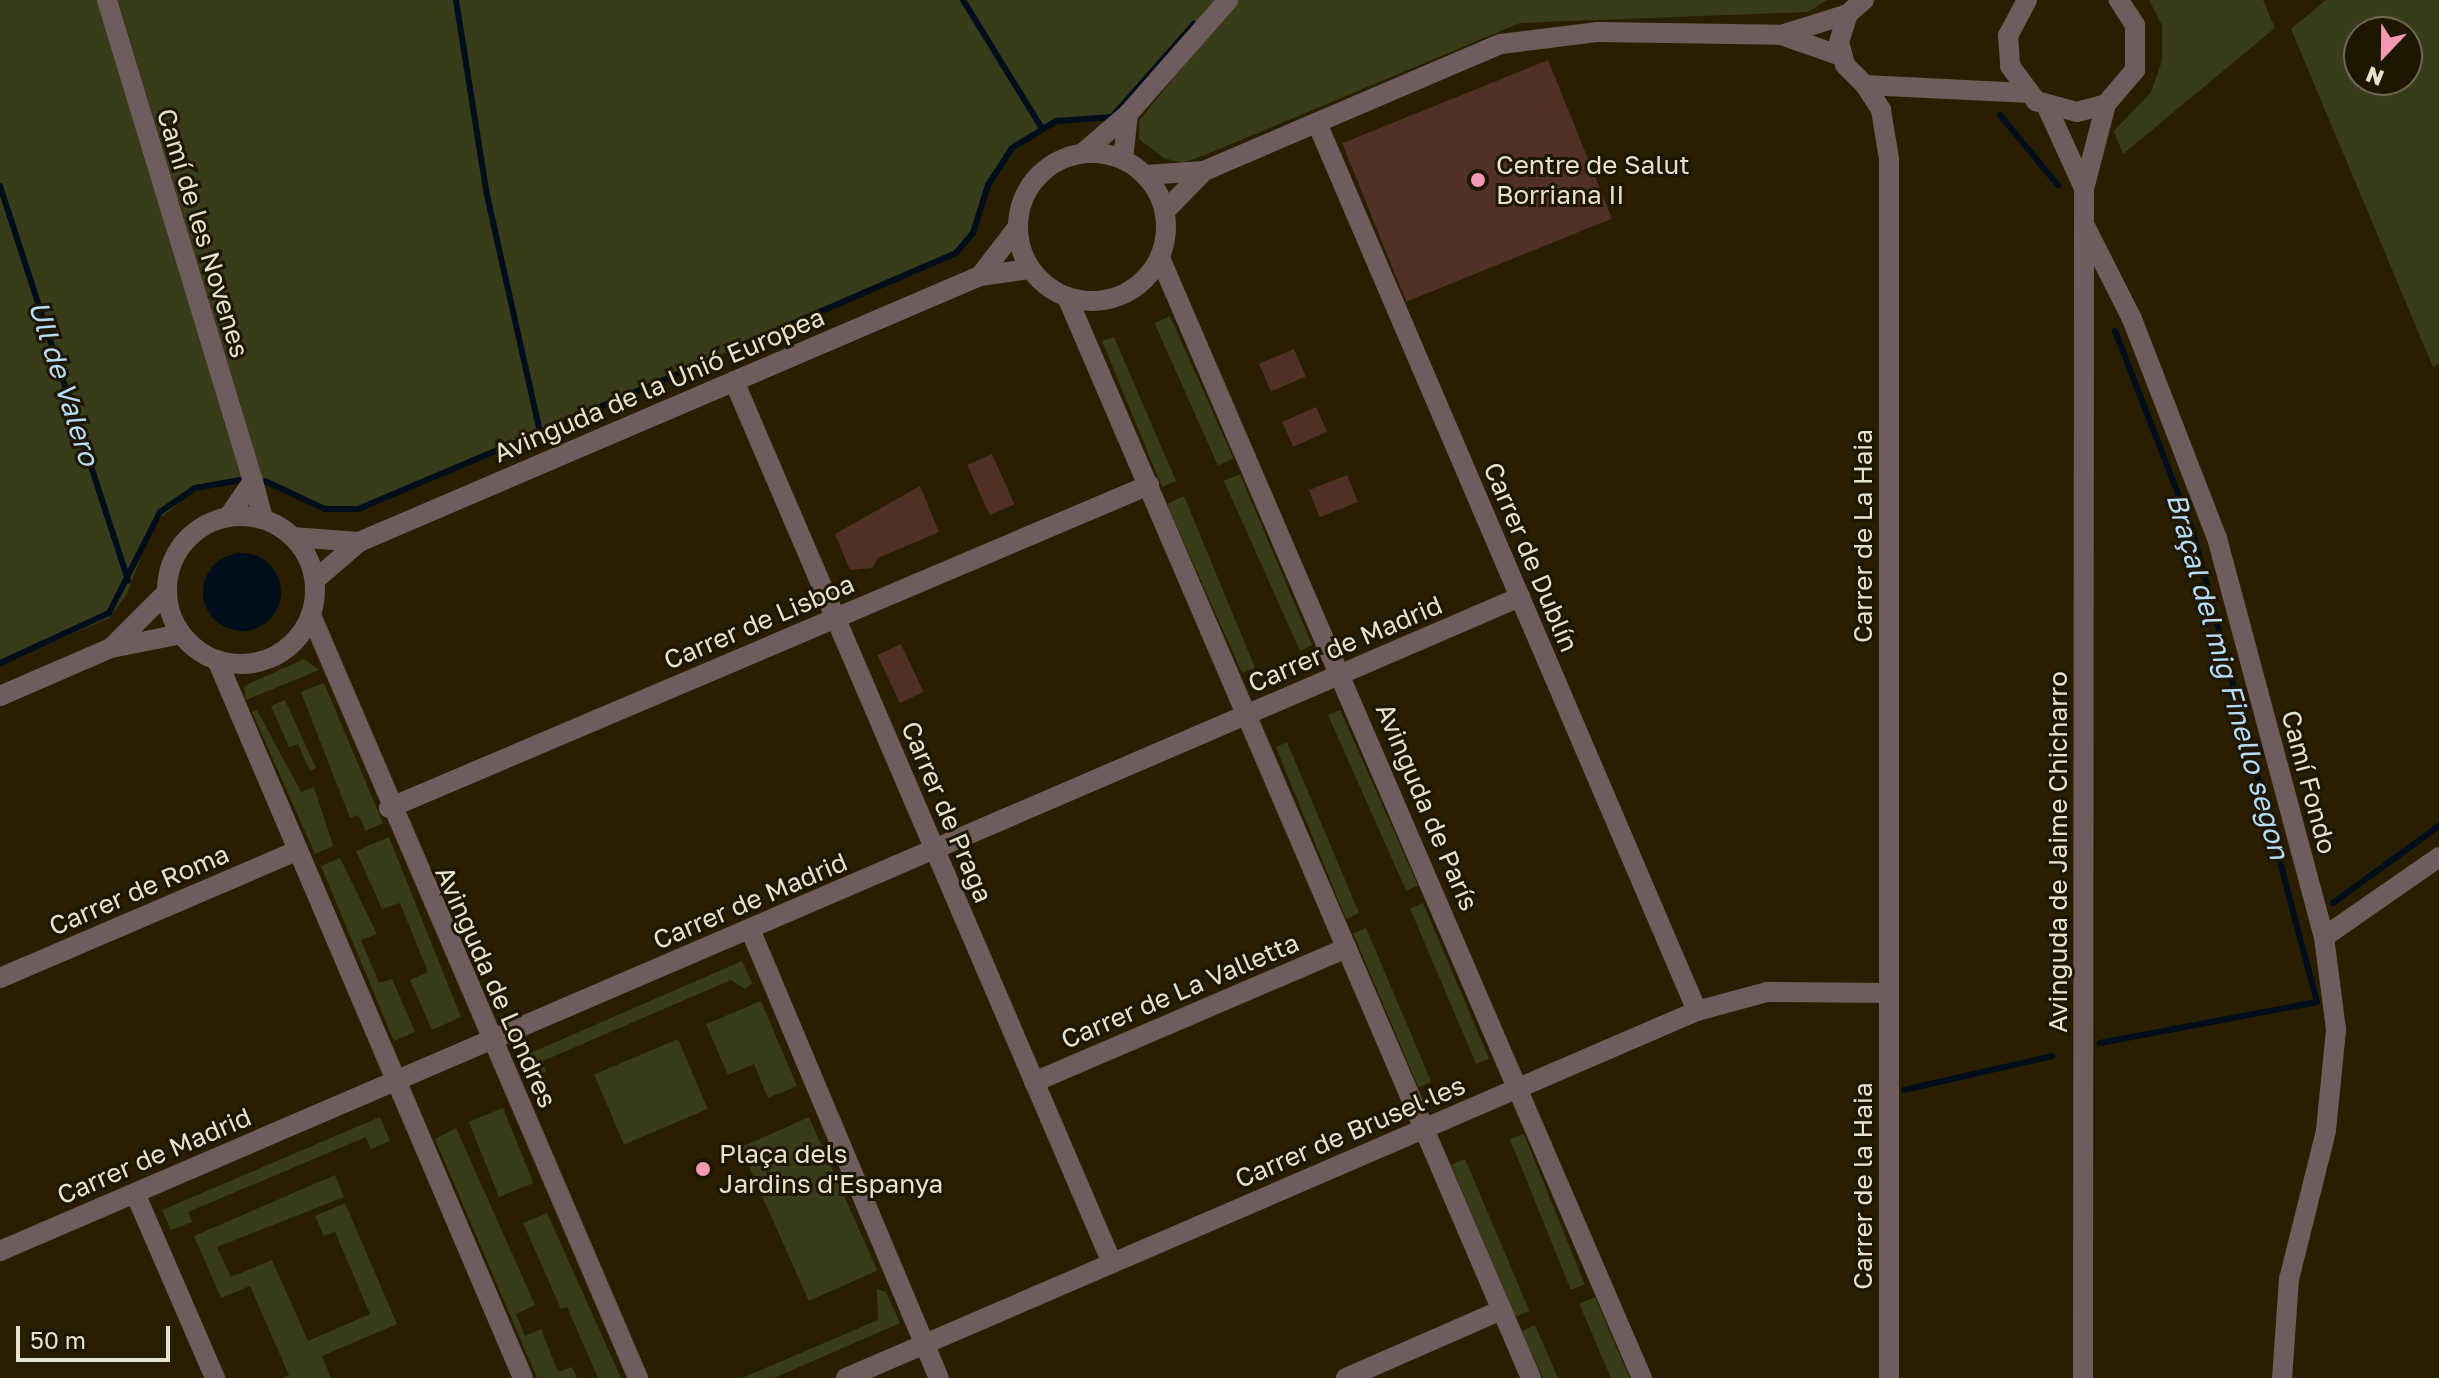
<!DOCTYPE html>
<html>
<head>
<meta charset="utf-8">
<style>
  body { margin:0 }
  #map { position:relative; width:2439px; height:1378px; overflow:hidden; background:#291f00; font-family:"Golos Text",sans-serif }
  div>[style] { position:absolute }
  .green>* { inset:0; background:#393c1a; transform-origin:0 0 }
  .water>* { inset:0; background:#000d1b }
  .round { border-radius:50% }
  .stream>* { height:6px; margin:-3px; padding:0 3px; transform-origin:3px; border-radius:3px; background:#000d1b }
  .building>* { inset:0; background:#513028; transform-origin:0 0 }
  .minor>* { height:20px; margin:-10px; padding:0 10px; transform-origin:10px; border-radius:10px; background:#6e5d5c }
  .tertiary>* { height:20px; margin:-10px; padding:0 10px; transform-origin:10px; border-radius:10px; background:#6e5d5c }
  .tertiary>.ring { margin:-10px; padding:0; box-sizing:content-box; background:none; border:20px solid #6e5d5c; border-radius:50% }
  .dots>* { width:22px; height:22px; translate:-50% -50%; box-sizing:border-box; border:4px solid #1e1601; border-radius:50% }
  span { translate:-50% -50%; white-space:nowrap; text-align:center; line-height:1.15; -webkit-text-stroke:6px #1e1601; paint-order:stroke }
  .poi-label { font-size:26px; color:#e7e1cf }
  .left { translate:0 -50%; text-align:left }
  .street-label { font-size:26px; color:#e7e1cf }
  .water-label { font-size:28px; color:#b6dcf9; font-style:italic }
  .north { position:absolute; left:2343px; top:16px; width:80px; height:80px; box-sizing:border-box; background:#1e1601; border:2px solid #6e6753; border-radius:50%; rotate:202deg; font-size:22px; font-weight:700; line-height:32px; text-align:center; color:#e7e1cf }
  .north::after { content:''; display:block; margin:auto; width:28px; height:36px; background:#f19ab2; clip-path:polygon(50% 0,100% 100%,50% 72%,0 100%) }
  .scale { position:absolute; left:16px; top:1326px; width:154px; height:36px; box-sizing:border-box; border:4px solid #e7e1cf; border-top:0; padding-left:10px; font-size:24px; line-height:28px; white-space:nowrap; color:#e7e1cf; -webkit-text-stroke:6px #1e1601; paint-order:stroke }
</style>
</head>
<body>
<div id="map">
  <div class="green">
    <div style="clip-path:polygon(0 0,100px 0,242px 477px,196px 489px,153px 524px,127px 594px,109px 618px,0 665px)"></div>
    <div style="clip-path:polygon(118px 0,1219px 0,1112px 118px,1055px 122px,1012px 150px,989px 186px,974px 234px,956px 255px,350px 512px,324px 509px,263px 480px)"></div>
    <div style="clip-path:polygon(1236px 0,1827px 0,1808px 12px,1520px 23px,1205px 155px,1182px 163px,1164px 158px,1139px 139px,1139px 121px)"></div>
    <div style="clip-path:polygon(2149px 0,2263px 0,2275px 28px,2123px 154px,2114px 131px,2151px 92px,2162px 61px,2162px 25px)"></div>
    <div style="clip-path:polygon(evenodd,2326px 0,2439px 0,2439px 364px,2433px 367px,2291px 29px,2326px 0,2407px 32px,2407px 80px,2359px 80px,2359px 32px,2407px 32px)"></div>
    <div style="left:1170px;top:316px;width:156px;height:17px;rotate:66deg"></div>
    <div style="clip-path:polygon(1114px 337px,1176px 481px,1162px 487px,1102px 341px)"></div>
    <div style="clip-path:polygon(1240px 474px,1312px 645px,1300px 651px,1224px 481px)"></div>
    <div style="clip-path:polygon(1184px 496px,1255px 668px,1242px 673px,1167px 504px)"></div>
    <div style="clip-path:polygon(304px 659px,319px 670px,246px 700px,244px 686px)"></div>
    <div style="clip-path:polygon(324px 683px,383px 823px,366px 831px,358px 815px,350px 818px,301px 692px)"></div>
    <div style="clip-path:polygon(285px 700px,316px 768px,310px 771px,298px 744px,289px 747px,271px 706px)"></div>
    <div style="clip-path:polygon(257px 710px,301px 792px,314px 787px,333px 846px,315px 854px,252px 712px)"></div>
    <div style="left:1340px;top:710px;width:192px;height:13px;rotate:66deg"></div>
    <div style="clip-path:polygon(1287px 742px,1359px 913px,1346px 919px,1276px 747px)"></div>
    <div style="clip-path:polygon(389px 837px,461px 1017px,432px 1030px,410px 980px,428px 972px,400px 903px,382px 909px,356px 851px)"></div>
    <div style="clip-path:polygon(340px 858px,377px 934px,361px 940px,379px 983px,392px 979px,415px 1032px,394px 1041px,321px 866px)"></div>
    <div style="left:1423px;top:903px;width:169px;height:14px;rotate:67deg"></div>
    <div style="left:1366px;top:928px;width:167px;height:14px;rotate:67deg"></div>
    <div style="clip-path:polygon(742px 961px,752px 983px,745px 989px,731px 980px,543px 1061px,546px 1072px,534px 1075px,526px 1055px)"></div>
    <div style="clip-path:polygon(761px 1001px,797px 1086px,768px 1098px,754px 1064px,728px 1075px,706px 1024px)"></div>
    <div style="left:678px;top:1039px;width:76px;height:91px;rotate:67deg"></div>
    <div style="left:503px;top:1108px;width:81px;height:37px;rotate:68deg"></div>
    <div style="clip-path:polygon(380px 1117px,390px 1141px,371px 1149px,366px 1137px,188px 1212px,192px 1222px,171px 1230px,162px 1210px)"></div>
    <div style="left:809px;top:1117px;width:168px;height:75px;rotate:66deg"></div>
    <div style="clip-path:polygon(456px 1128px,535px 1305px,516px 1314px,525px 1336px,541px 1329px,558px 1372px,572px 1367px,577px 1378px,537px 1378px,435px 1139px)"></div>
    <div style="left:1524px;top:1134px;width:162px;height:15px;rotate:68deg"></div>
    <div style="left:1465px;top:1159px;width:165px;height:15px;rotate:67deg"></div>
    <div style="clip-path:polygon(335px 1175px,344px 1197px,217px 1247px,231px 1277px,272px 1260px,308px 1341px,370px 1314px,335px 1232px,324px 1236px,315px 1216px,345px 1203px,397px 1324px,322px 1356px,331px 1378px,283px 1378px,289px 1375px,250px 1286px,221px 1298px,194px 1236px)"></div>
    <div style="clip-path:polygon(547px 1213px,621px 1378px,598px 1378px,567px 1307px,561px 1309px,523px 1223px)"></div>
    <div style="clip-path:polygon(877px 1289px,886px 1292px,900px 1323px,774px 1378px,742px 1378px,878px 1320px)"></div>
    <div style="left:1595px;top:1297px;width:88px;height:17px;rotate:67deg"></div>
    <div style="clip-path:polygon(1535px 1325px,1558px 1378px,1543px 1378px,1522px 1331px)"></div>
  </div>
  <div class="water">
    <div class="round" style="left:203px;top:553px;width:78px;height:78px"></div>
  </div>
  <div class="stream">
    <div style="left:456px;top:0;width:197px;rotate:81deg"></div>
    <div style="left:487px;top:195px;width:243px;rotate:77.4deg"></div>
    <div style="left:963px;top:0;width:149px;rotate:58.4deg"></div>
    <div style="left:2000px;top:115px;width:91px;rotate:50.4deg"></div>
    <div style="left:0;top:186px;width:415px;rotate:72deg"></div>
    <div style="left:734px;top:349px;width:242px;rotate:-23.4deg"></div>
    <div style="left:956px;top:253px;width:26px;rotate:-50deg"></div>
    <div style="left:973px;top:233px;width:50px;rotate:-72.6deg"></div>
    <div style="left:988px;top:185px;width:44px;rotate:-57deg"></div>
    <div style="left:1012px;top:148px;width:52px;rotate:-31.5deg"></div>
    <div style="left:1056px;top:121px;width:56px;rotate:-4.1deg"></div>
    <div style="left:1112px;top:117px;width:124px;rotate:-48.6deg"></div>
    <div style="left:265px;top:481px;width:66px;rotate:25deg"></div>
    <div style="left:325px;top:509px;width:33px"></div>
    <div style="left:358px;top:509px;width:383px;rotate:-22.9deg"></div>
    <div style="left:0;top:663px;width:120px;rotate:-24.6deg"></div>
    <div style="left:109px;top:613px;width:113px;rotate:-63.2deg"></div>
    <div style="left:160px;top:512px;width:42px;rotate:-34.4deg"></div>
    <div style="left:195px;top:488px;width:46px;rotate:-10.1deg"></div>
    <div style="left:2333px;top:903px;width:131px;rotate:-36deg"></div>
    <div style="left:2100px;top:1043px;width:221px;rotate:-10.7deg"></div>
    <div style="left:2317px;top:1002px;width:486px;rotate:-104.8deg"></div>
    <div style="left:2193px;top:532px;width:216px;rotate:-111.2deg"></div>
    <div style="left:1904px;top:1090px;width:152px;rotate:-12.9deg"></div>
  </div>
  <div class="building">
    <div style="left:1548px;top:60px;width:171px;height:222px;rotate:68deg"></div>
    <div style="left:1294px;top:349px;width:30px;height:38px;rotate:67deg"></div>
    <div style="left:1316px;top:407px;width:27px;height:37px;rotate:66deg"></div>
    <div style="left:992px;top:454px;width:55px;height:27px;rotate:66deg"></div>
    <div style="left:1347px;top:475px;width:29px;height:41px;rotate:68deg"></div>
    <div style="clip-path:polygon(920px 486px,939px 532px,878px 558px,872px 568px,850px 570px,835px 534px)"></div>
    <div style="left:901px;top:644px;width:53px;height:26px;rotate:65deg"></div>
  </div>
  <div class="minor">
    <div style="left:107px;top:0;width:503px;rotate:73.12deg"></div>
    <div style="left:1865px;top:85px;width:30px;rotate:57deg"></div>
    <div style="left:1881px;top:110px;width:50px;rotate:80.7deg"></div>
    <div style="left:1889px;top:159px;width:1219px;rotate:90deg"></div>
    <div style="left:1317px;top:123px;width:966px;rotate:66.83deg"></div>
    <div style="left:1084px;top:152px;width:58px;rotate:-40.8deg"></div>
    <div style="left:1128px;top:114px;width:152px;rotate:-48.7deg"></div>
    <div style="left:1123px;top:159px;width:45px;rotate:-83.7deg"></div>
    <div style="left:2084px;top:224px;width:106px;rotate:63.2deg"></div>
    <div style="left:2132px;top:319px;width:235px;rotate:68.8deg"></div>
    <div style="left:2217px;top:538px;width:413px;rotate:75deg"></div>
    <div style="left:2324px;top:937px;width:94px;rotate:82.6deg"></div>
    <div style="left:2336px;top:1030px;width:101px;rotate:95.7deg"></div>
    <div style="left:2326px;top:1131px;width:153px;rotate:104deg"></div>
    <div style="left:2289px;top:1279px;width:99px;rotate:94deg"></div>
    <div style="left:1160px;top:258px;width:1219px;rotate:66.72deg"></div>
    <div style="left:1067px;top:297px;width:1176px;rotate:66.77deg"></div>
    <div style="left:734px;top:381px;width:960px;rotate:66.8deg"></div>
    <div style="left:229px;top:516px;width:42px;rotate:-55.6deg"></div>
    <div style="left:253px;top:481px;width:39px;rotate:75deg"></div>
    <div style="left:311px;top:615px;width:830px;rotate:66.8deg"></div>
    <div style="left:217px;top:660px;width:780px;rotate:66.92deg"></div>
    <div style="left:389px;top:808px;width:826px;rotate:-23.03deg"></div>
    <div style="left:750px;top:929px;width:487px;rotate:67.2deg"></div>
    <div style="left:2324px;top:937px;width:140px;rotate:-34.8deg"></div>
    <div style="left:0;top:978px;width:324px;rotate:-23.2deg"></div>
    <div style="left:1034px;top:1082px;width:340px;rotate:-23.2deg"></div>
    <div style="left:135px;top:1193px;width:202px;rotate:66.6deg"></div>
    <div style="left:0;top:1251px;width:1655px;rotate:-23.28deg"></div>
    <div style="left:846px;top:1378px;width:927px;rotate:-23.33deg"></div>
    <div style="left:1697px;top:1011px;width:73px;rotate:-15.2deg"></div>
    <div style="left:1767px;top:992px;width:122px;rotate:0.5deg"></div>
    <div style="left:1346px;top:1378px;width:170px;rotate:-23.6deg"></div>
  </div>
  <div class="tertiary">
    <div style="left:1864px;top:0;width:21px;rotate:139deg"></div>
    <div style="left:1848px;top:14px;width:29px;rotate:108deg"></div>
    <div style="left:1839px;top:42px;width:24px;rotate:75deg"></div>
    <div style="left:1845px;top:65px;width:28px;rotate:45deg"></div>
    <div style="left:1865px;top:85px;width:161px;rotate:2.8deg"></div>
    <div style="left:2027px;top:0;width:40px;rotate:118deg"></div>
    <div style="left:2008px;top:35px;width:31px;rotate:86deg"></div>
    <div style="left:2010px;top:66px;width:44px;rotate:53.4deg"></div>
    <div style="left:2036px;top:101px;width:42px;rotate:15deg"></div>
    <div style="left:2077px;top:112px;width:30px;rotate:-15deg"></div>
    <div style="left:2106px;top:104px;width:45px;rotate:-49.5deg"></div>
    <div style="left:2135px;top:70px;width:45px;rotate:-90deg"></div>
    <div style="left:2135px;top:25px;width:30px;rotate:-123deg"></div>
    <div style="left:1781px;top:35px;width:70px;rotate:-17.4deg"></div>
    <div style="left:2047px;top:107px;width:87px;rotate:65.5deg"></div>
    <div class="ring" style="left:1018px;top:153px;width:128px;height:128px"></div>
    <div style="left:1146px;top:175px;width:58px;rotate:-3.9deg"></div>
    <div style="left:1204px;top:171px;width:323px;rotate:-23.2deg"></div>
    <div style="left:1501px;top:44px;width:98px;rotate:-7.1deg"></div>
    <div style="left:1598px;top:32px;width:183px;rotate:0.9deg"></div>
    <div style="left:1781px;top:35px;width:64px;rotate:19.3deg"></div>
    <div style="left:1165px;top:211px;width:56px;rotate:-45.7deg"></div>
    <div style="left:980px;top:276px;width:61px;rotate:-52.4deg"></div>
    <div class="ring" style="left:167px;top:516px;width:128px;height:128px"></div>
    <div style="left:293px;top:537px;width:66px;rotate:4.3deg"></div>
    <div style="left:315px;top:580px;width:58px;rotate:-40.8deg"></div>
    <div style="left:359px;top:542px;width:676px;rotate:-23.19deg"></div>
    <div style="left:980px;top:276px;width:50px;rotate:-8deg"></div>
    <div style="left:113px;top:646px;width:75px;rotate:-45deg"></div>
    <div style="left:0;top:696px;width:121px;rotate:-23.4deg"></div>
    <div style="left:111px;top:648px;width:71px;rotate:-11.3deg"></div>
    <div style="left:2083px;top:1378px;width:1189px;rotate:-89.95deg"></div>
    <div style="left:2084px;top:189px;width:88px;rotate:-75.5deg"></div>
  </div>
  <div class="dots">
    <div style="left:1478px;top:180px;background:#f19ab2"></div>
    <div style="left:703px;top:1169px;background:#f19ab2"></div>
  </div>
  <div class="poi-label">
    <span class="left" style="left:1496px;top:180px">Centre de Salut<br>Borriana II</span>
    <span class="left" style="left:719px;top:1169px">Plaça dels<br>Jardins d'Espanya</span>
  </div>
  <div class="street-label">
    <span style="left:203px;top:233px;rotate:73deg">Camí de les Novenes</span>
    <span style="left:659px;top:385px;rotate:-23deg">Avinguda de la Unió Europea</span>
    <span style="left:1863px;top:536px;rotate:-90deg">Carrer de La Haia</span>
    <span style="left:1531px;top:557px;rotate:67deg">Carrer de Dublín</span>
    <span style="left:759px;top:622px;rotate:-23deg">Carrer de Lisboa</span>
    <span style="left:1345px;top:644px;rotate:-23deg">Carrer de Madrid</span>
    <span style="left:2309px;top:782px;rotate:75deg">Camí Fondo</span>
    <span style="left:1427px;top:807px;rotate:67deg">Avinguda de París</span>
    <span style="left:947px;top:812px;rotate:67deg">Carrer de Praga</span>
    <span style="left:2058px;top:852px;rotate:-90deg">Avinguda de Jaime Chicharro</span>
    <span style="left:139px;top:890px;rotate:-23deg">Carrer de Roma</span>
    <span style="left:750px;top:901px;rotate:-23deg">Carrer de Madrid</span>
    <span style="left:496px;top:987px;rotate:66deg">Avinguda de Londres</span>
    <span style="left:1180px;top:991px;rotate:-23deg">Carrer de La Valletta</span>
    <span style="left:1350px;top:1132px;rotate:-23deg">Carrer de Brusel·les</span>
    <span style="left:154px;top:1156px;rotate:-23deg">Carrer de Madrid</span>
    <span style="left:1863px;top:1186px;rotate:-90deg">Carrer de la Haia</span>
  </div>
  <div class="water-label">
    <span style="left:64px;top:383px;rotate:72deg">Ull de Valero</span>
    <span style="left:2228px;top:676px;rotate:74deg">Braçal del mig Finello segon</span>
  </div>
  <div class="north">N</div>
  <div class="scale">50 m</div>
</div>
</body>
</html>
